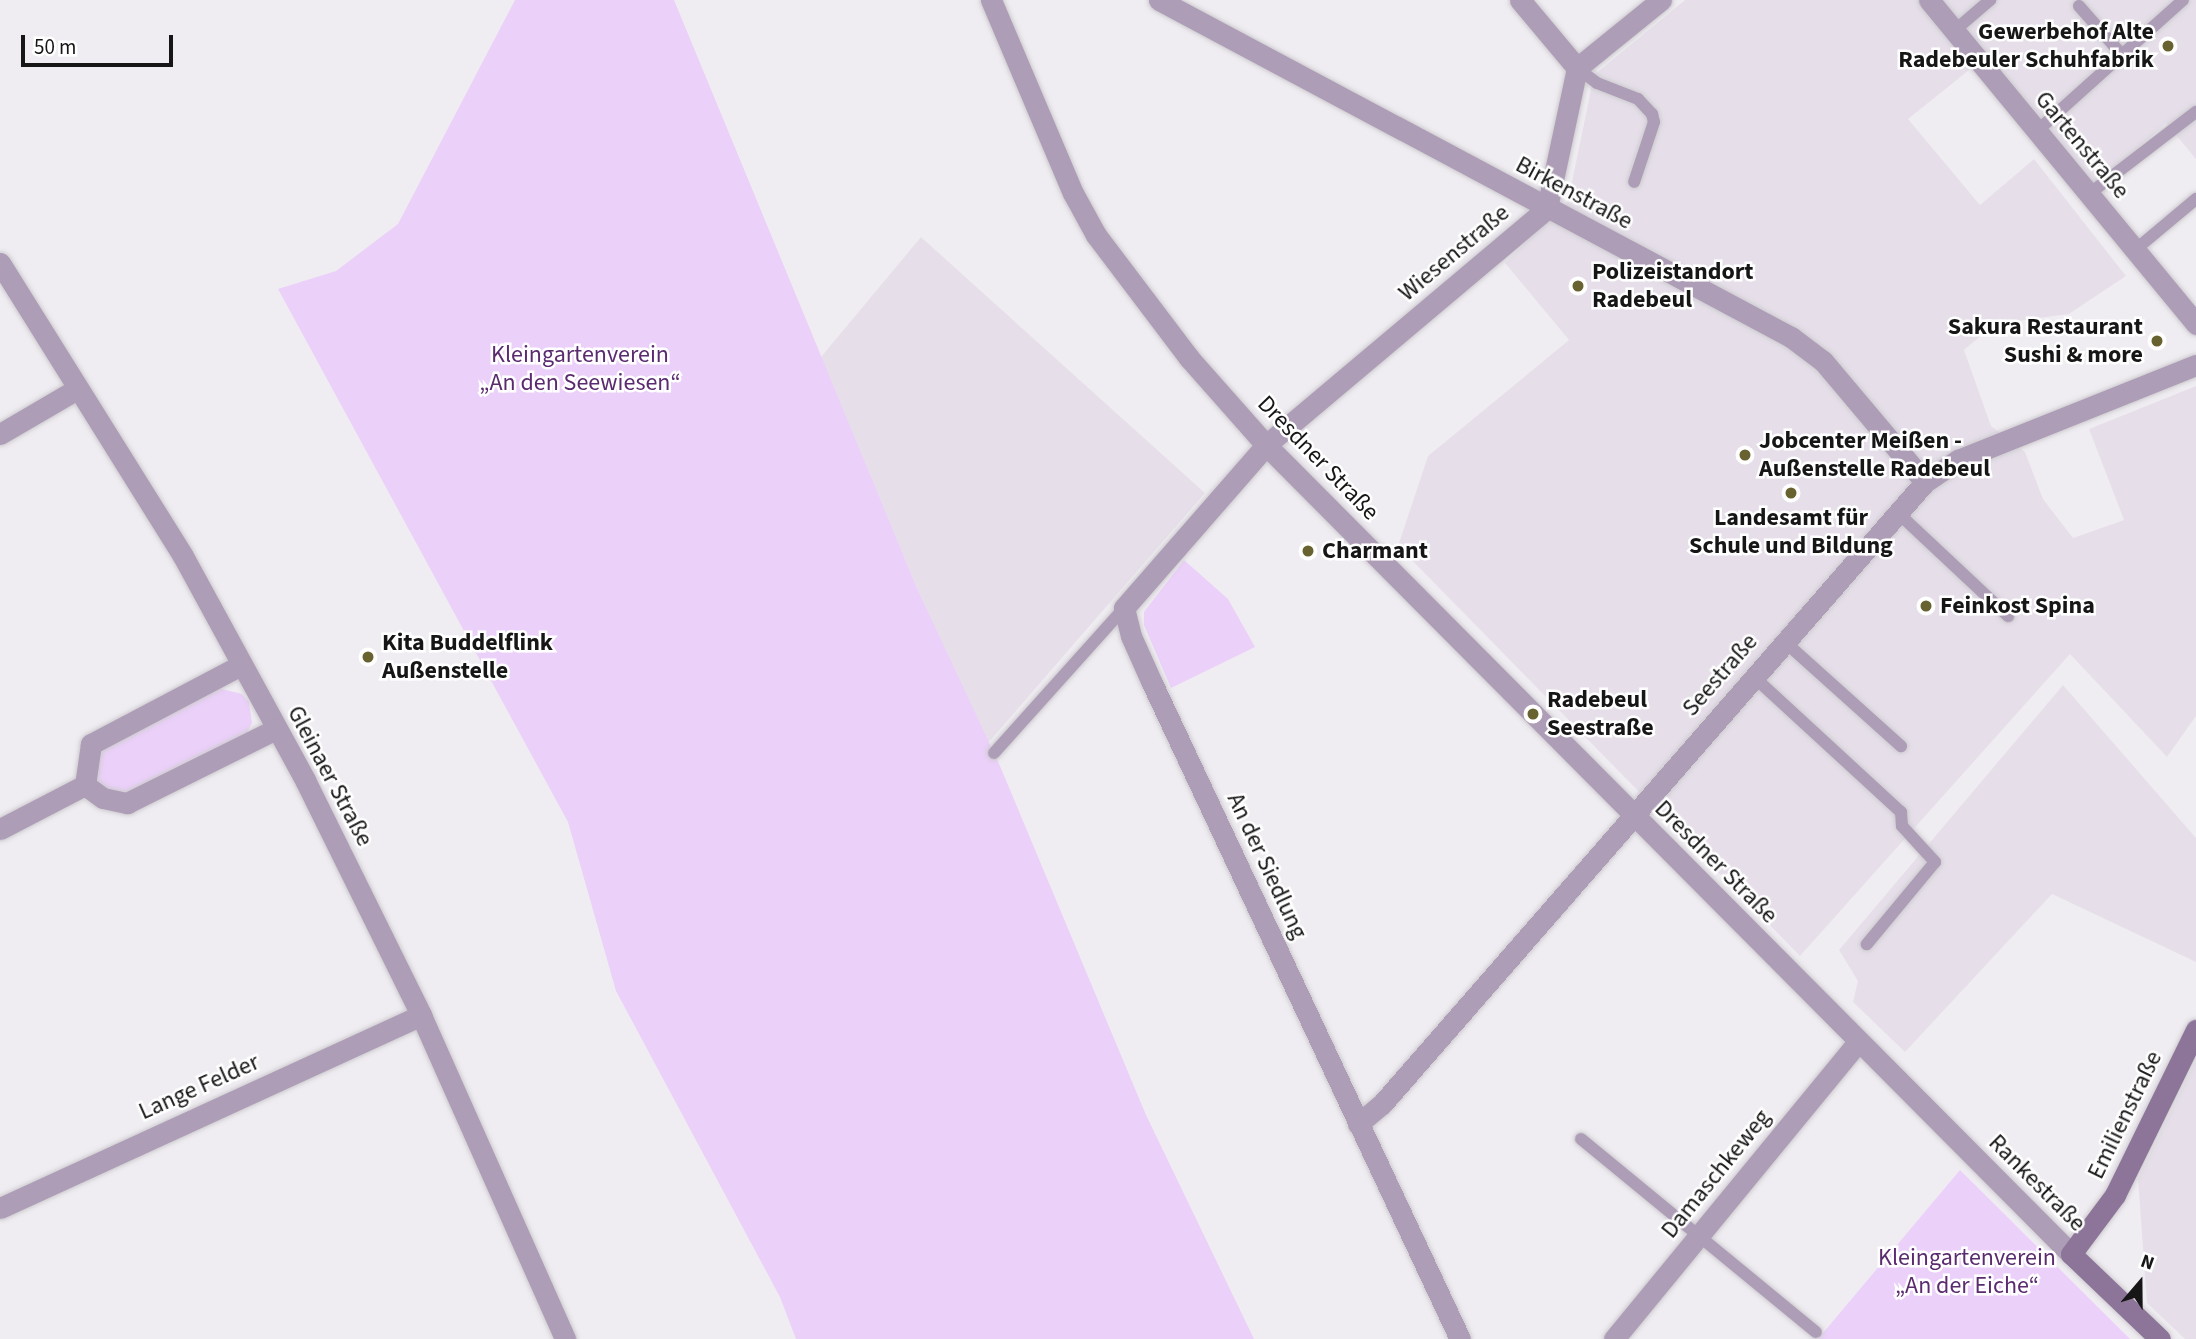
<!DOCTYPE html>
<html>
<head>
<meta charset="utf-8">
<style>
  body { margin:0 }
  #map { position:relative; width:2196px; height:1339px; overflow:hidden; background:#f0edf2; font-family:"Source Sans 3",sans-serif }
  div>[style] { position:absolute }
  .built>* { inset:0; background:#e6dfea }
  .green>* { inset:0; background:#ebd0f9 }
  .roads { filter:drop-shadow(0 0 2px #cdcbcf) drop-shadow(0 0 2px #cdcbcf) }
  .lane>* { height:12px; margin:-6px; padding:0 6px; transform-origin:6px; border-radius:6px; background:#ad9db6 }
  .street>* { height:21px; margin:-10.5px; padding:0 10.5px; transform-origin:10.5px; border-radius:10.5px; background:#ad9db6 }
  .secondary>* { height:21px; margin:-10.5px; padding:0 10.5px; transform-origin:10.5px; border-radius:10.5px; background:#8d759a }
  .dots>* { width:19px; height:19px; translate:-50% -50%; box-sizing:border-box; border:4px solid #fff; border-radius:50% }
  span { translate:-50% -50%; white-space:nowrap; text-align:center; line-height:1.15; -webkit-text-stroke:5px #fff; paint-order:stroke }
  .poi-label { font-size:24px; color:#171617; font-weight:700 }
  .right { translate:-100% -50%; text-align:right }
  .left { translate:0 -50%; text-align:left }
  .street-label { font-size:24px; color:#171617 }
  .park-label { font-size:24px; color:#5a2b6f }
  .north { position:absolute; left:2105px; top:1248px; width:70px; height:70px; -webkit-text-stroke:5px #fff; paint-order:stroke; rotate:20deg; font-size:19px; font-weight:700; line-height:28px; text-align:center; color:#171617 }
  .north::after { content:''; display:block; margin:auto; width:24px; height:32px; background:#171617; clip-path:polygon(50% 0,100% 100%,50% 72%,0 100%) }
  .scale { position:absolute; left:21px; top:35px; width:152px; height:32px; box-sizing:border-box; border:4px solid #171617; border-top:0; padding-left:9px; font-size:21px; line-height:24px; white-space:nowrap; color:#171617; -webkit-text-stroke:5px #fff; paint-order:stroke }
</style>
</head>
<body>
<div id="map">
  <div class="built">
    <div style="clip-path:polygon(1685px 0,2196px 0,2196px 159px,2166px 123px,2094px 187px,1983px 59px,1908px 119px,1980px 205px,2034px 159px,2126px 276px,2069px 314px,1995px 324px,1964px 350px,1991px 426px,2025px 452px,2043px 499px,2073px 538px,2124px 520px,2089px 429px,2196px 386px,2196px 716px,2167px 757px,2070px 654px,1800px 956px,1398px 546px,1428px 456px,1569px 340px,1505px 263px,1568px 201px,1594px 75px)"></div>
    <div style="clip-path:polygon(921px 237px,1205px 493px,988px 743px,917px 588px,821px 357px)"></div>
    <div style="clip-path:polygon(2063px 685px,2196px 838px,2196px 962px,2052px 894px,1905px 1052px,1853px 1002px,1858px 981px,1839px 950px)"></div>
    <div style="clip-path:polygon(2196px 1061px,2196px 1339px,2185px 1339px,2147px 1303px,2138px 1179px)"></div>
  </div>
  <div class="green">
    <div style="clip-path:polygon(515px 0,674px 0,917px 588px,1000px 766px,1146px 1115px,1254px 1339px,796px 1339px,780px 1297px,616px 991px,568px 822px,278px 289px,336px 271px,398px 224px)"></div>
    <div style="clip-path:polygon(1184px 560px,1228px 599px,1255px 647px,1171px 688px,1144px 625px,1144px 612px)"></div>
    <div style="clip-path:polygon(218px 688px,242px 694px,249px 702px,252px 723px,245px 736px,126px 794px,96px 787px,91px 771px,108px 740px)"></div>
    <div style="clip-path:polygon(1960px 1170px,2130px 1339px,1818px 1339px)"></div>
  </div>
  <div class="roads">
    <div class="lane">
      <div style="left:2079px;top:6px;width:65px;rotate:48.7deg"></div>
      <div style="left:1954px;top:31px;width:48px;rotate:-40.7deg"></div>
      <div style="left:1577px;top:68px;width:25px;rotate:37deg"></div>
      <div style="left:1597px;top:83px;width:44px;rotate:21.3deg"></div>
      <div style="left:1638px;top:99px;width:21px;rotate:47deg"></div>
      <div style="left:1652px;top:114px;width:8px;rotate:76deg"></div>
      <div style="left:1654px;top:122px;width:63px;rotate:108.4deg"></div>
      <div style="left:2037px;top:131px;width:196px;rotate:-41.9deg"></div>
      <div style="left:2089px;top:194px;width:135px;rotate:-37.5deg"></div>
      <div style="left:2135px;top:250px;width:80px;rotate:-39.9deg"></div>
      <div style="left:1898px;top:513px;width:151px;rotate:43.1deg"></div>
      <div style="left:1785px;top:642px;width:156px;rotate:41.9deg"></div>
      <div style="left:1754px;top:677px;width:200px;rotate:42.6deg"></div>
      <div style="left:1901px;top:812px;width:14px;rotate:86deg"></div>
      <div style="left:1902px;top:826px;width:49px;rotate:47.5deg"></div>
      <div style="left:1935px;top:862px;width:107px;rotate:129.7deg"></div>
      <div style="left:994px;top:753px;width:195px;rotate:-48.1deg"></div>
      <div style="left:1581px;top:1139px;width:304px;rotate:39.4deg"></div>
    </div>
    <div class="street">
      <div style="left:991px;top:0;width:210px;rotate:67deg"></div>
      <div style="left:1073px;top:193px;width:48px;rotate:61.3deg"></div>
      <div style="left:1096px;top:235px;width:154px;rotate:52.9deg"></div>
      <div style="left:1189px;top:358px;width:116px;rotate:48.5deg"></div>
      <div style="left:1266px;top:445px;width:1141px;rotate:45.14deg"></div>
      <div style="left:1159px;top:0;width:716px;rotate:28.07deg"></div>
      <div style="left:1791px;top:337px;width:40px;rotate:37deg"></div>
      <div style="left:1823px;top:361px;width:158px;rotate:49.9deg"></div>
      <div style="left:1520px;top:0;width:89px;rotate:50deg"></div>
      <div style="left:1929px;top:0;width:420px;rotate:50.5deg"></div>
      <div style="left:0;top:263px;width:345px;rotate:58deg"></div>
      <div style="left:183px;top:556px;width:257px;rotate:61.4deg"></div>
      <div style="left:306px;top:782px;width:260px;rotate:63.7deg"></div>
      <div style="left:421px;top:1015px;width:355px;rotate:66deg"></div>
      <div style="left:0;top:434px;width:89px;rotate:-30.3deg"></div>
      <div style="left:241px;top:665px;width:170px;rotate:152.2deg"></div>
      <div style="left:91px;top:744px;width:41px;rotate:98.3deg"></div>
      <div style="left:85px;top:785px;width:22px;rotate:36deg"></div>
      <div style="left:103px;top:798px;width:25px;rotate:12deg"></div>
      <div style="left:127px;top:803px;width:166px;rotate:-26.4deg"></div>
      <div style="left:0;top:829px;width:96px;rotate:-27.4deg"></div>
      <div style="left:1358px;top:1124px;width:31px;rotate:-40deg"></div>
      <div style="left:1382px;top:1104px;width:826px;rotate:-48.88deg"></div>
      <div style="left:1925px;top:482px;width:40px;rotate:-34deg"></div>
      <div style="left:1958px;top:460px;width:256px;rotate:-21.8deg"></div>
      <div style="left:0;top:1208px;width:463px;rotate:-24.6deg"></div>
      <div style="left:1460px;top:1339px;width:725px;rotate:-115.15deg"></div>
      <div style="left:1152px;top:683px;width:51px;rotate:-114.1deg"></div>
      <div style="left:1131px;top:636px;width:29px;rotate:-104deg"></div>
      <div style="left:1124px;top:608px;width:216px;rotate:-48.9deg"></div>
      <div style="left:1266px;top:445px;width:368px;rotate:-40.1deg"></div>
      <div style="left:1547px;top:208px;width:143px;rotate:-77.9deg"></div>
      <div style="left:1577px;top:68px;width:108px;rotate:-39deg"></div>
      <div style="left:1614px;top:1339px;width:384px;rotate:-50.6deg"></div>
    </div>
    <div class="secondary">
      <div style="left:2160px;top:1339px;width:123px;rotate:-136.3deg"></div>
      <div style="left:2071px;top:1254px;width:74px;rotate:-53.3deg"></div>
      <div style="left:2115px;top:1195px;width:184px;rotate:-63.9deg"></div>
    </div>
  </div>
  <div class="dots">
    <div style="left:2168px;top:46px;background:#67622f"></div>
    <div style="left:1578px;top:286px;background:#67622f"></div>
    <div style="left:2157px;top:341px;background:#67622f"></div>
    <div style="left:1745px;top:455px;background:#67622f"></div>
    <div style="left:1791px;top:493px;background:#67622f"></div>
    <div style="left:1308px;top:551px;background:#67622f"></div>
    <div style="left:1926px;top:606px;background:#67622f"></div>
    <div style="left:368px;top:657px;background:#67622f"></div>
    <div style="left:1533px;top:714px;background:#67622f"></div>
  </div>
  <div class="poi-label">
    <span class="right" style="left:2154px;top:46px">Gewerbehof Alte<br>Radebeuler Schuhfabrik</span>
    <span class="left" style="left:1592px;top:286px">Polizeistandort<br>Radebeul</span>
    <span class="right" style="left:2143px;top:341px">Sakura Restaurant<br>Sushi &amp; more</span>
    <span class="left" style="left:1759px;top:455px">Jobcenter Meißen -<br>Außenstelle Radebeul</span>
    <span style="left:1791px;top:532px">Landesamt für<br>Schule und Bildung</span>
    <span class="left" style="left:1322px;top:551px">Charmant</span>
    <span class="left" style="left:1940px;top:606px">Feinkost Spina</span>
    <span class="left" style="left:382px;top:657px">Kita Buddelflink<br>Außenstelle</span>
    <span class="left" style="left:1547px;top:714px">Radebeul<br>Seestraße</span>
  </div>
  <div class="street-label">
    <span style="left:2082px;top:145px;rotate:50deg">Gartenstraße</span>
    <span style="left:1574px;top:193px;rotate:28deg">Birkenstraße</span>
    <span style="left:1454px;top:253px;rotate:-40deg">Wiesenstraße</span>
    <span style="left:1318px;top:458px;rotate:46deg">Dresdner Straße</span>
    <span style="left:1720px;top:675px;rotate:-49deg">Seestraße</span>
    <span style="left:330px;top:776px;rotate:62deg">Gleinaer Straße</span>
    <span style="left:1716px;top:862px;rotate:45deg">Dresdner Straße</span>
    <span style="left:1267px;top:866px;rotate:65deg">An der Siedlung</span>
    <span style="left:199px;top:1087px;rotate:-24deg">Lange Felder</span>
    <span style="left:2125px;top:1115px;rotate:-64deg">Emilienstraße</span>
    <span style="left:1716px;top:1174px;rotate:-51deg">Damaschkeweg</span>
    <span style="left:2037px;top:1183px;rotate:45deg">Rankestraße</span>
  </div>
  <div class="park-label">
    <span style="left:580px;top:369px">Kleingartenverein<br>„An den Seewiesen“</span>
    <span style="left:1967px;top:1272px">Kleingartenverein<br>„An der Eiche“</span>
  </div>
  <div class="north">N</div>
  <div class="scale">50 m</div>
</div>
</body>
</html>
